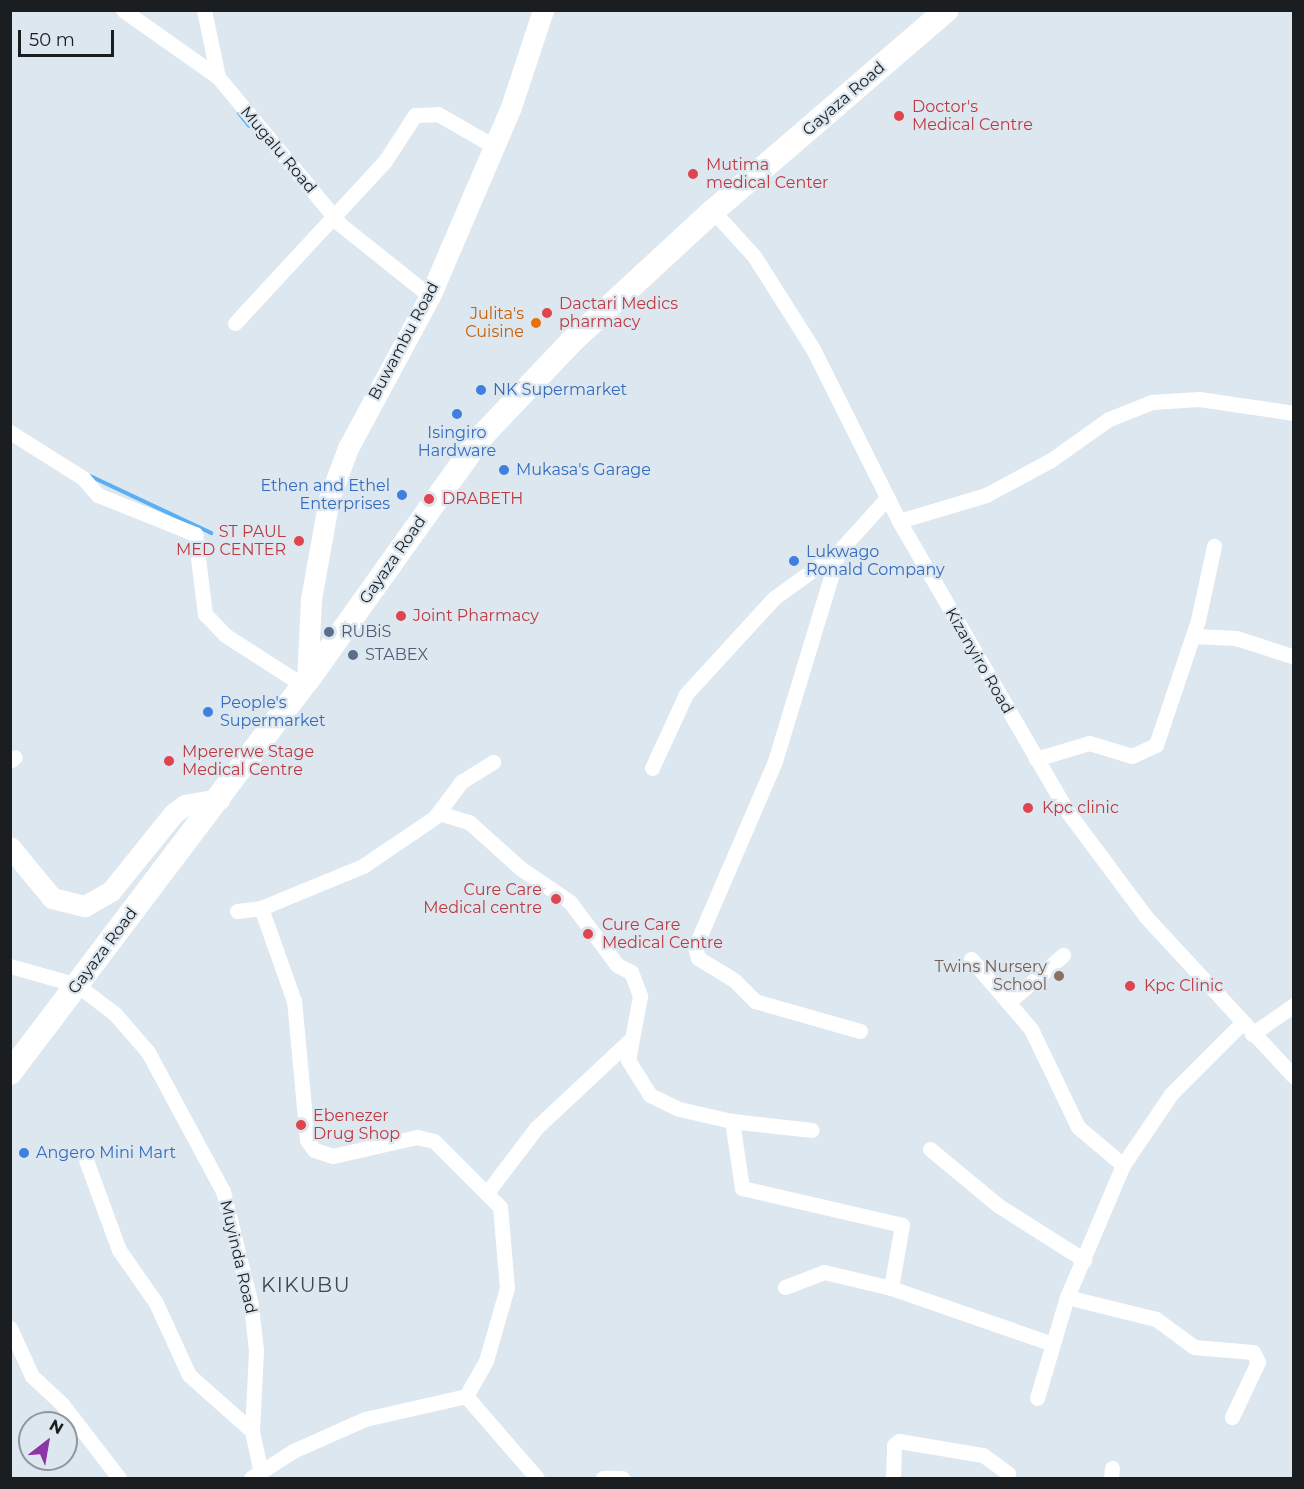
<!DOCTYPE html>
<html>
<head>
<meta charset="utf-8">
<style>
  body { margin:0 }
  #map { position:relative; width:1304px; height:1489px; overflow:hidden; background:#dde7ef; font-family:Montserrat,sans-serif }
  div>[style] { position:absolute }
  .stream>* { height:4px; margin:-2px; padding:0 2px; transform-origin:2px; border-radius:2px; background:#5aaef1 }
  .street>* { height:15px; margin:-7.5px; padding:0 7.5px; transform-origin:7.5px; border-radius:7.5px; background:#fff }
  .secondary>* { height:21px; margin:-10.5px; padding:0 10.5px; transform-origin:10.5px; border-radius:10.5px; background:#fff }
  .primary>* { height:24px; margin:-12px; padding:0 12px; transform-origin:12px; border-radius:12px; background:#fff }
  .dots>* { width:16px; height:16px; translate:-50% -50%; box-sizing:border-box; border:3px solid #dde7ef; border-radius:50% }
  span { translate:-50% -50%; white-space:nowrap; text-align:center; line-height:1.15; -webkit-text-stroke:4.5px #dde7ef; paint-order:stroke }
  .street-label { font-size:16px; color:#1a1e21 }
  .health-label { font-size:16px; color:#be3a42 }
  .left { translate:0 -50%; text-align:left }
  .right { translate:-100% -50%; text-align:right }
  .food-label { font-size:16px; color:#c56008 }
  .shop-label { font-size:16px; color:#366cbe }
  .service-label { font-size:16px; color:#4e5e75 }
  .education-label { font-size:16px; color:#785e54 }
  .quarter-label { font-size:20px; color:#3f474d; letter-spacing:1.5px }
  .frame { position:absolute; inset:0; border:12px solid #1a1e21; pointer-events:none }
  .north { position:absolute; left:18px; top:1411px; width:60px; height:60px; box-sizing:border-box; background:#dde7ef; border:2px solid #8f979d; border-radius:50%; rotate:31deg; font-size:16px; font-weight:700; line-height:24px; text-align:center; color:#1a1e21 }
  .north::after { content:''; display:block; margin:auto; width:21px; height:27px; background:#8b36a4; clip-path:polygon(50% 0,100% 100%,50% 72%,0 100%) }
  .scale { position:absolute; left:18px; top:30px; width:96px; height:27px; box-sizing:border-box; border:3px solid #1a1e21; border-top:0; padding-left:8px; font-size:18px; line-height:21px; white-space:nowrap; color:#1a1e21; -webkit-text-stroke:4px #dde7ef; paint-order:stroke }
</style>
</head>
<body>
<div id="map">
  <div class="stream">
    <div style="left:239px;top:113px;width:16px;rotate:52deg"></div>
    <div style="left:90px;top:476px;width:134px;rotate:25.2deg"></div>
  </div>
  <div class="street">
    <div style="left:123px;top:10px;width:116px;rotate:35.2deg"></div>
    <div style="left:218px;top:77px;width:192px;rotate:50.3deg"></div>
    <div style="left:341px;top:225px;width:114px;rotate:38.6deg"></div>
    <div style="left:204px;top:10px;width:68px;rotate:78.2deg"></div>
    <div style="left:713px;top:211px;width:61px;rotate:47.7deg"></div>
    <div style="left:754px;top:256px;width:110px;rotate:57.6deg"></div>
    <div style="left:813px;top:349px;width:192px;rotate:63.4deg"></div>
    <div style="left:899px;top:521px;width:335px;rotate:59.9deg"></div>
    <div style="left:1067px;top:811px;width:132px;rotate:53.3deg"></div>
    <div style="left:1146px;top:917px;width:218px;rotate:47.2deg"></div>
    <div style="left:235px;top:323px;width:221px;rotate:-47.2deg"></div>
    <div style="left:385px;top:161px;width:55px;rotate:-56.9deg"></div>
    <div style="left:415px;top:115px;width:23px;rotate:-2deg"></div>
    <div style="left:438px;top:114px;width:66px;rotate:30.1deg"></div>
    <div style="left:10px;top:432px;width:86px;rotate:32.2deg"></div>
    <div style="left:83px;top:478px;width:23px;rotate:49deg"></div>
    <div style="left:98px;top:495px;width:105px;rotate:21.9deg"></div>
    <div style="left:195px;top:534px;width:81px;rotate:82.9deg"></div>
    <div style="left:205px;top:614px;width:29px;rotate:46deg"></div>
    <div style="left:225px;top:635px;width:93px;rotate:32.7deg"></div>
    <div style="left:899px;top:521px;width:91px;rotate:-16.6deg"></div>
    <div style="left:986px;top:495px;width:74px;rotate:-28.3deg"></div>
    <div style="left:1051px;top:460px;width:71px;rotate:-35.3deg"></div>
    <div style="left:1109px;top:419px;width:46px;rotate:-21.6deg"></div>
    <div style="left:1152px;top:402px;width:47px;rotate:-3.7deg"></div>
    <div style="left:1199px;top:399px;width:96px;rotate:8.4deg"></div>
    <div style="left:1194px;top:636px;width:42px;rotate:2.7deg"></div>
    <div style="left:1236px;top:638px;width:59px;rotate:17.8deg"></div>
    <div style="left:1036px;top:759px;width:55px;rotate:-16.8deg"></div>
    <div style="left:1089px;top:743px;width:45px;rotate:16.8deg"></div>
    <div style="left:1132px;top:756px;width:26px;rotate:-25deg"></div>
    <div style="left:1156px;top:745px;width:132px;rotate:-71.4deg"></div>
    <div style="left:1198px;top:620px;width:76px;rotate:-77.8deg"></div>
    <div style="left:10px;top:761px;width:6px;rotate:-39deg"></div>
    <div style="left:652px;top:768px;width:81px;rotate:-65.3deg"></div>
    <div style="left:686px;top:694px;width:130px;rotate:-47.5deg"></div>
    <div style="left:774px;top:598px;width:80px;rotate:-35.9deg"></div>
    <div style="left:439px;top:813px;width:31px;rotate:17deg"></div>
    <div style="left:469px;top:822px;width:69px;rotate:42deg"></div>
    <div style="left:520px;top:868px;width:60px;rotate:34.2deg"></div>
    <div style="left:570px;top:902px;width:79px;rotate:53.3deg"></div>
    <div style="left:617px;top:965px;width:16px;rotate:27deg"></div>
    <div style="left:631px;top:972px;width:26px;rotate:69deg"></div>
    <div style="left:640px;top:996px;width:65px;rotate:100.6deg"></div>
    <div style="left:628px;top:1060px;width:41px;rotate:57.8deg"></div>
    <div style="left:650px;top:1095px;width:32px;rotate:26deg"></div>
    <div style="left:679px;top:1109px;width:54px;rotate:12.8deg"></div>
    <div style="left:732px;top:1121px;width:80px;rotate:6.5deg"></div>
    <div style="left:237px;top:911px;width:24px;rotate:-7deg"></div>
    <div style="left:261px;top:908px;width:110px;rotate:-22.4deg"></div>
    <div style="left:363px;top:866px;width:87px;rotate:-34.2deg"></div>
    <div style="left:435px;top:817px;width:44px;rotate:-53.4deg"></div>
    <div style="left:461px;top:782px;width:38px;rotate:-32deg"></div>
    <div style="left:971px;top:959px;width:92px;rotate:49.4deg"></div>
    <div style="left:1031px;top:1029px;width:109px;rotate:64.4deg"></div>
    <div style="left:1078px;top:1127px;width:59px;rotate:40.2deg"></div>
    <div style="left:10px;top:966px;width:70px;rotate:15.8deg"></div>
    <div style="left:77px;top:985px;width:48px;rotate:37.3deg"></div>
    <div style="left:115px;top:1014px;width:50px;rotate:49deg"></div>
    <div style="left:148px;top:1052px;width:158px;rotate:61.7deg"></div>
    <div style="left:223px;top:1191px;width:117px;rotate:76.2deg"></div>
    <div style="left:251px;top:1305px;width:45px;rotate:83.7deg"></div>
    <div style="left:256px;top:1350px;width:81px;rotate:92.8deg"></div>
    <div style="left:252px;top:1431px;width:40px;rotate:78deg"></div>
    <div style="left:1011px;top:1000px;width:69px;rotate:-40.9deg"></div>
    <div style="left:860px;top:1031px;width:109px;rotate:-164.1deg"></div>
    <div style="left:755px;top:1001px;width:30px;rotate:-135deg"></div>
    <div style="left:734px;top:980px;width:42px;rotate:-148.6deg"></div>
    <div style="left:698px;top:958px;width:11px;rotate:-105deg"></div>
    <div style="left:695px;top:947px;width:202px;rotate:-66.7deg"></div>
    <div style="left:775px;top:761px;width:220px;rotate:-73.1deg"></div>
    <div style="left:839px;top:551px;width:72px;rotate:-47.8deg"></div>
    <div style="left:1252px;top:1034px;width:51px;rotate:-34.6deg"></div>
    <div style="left:732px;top:1121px;width:68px;rotate:81.5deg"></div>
    <div style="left:742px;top:1188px;width:164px;rotate:13deg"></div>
    <div style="left:902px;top:1225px;width:64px;rotate:99.9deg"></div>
    <div style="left:930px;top:1149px;width:89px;rotate:39.6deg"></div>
    <div style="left:999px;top:1206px;width:101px;rotate:32.4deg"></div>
    <div style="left:86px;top:1160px;width:96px;rotate:69.9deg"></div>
    <div style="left:119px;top:1250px;width:65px;rotate:55.1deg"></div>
    <div style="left:156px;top:1303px;width:79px;rotate:65.4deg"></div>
    <div style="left:189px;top:1375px;width:84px;rotate:41.6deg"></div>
    <div style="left:489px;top:1190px;width:78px;rotate:-52.8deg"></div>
    <div style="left:536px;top:1128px;width:127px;rotate:-43.1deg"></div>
    <div style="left:785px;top:1287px;width:42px;rotate:-21deg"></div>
    <div style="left:824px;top:1272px;width:69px;rotate:13.4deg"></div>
    <div style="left:891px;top:1288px;width:168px;rotate:19.1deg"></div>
    <div style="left:1067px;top:1297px;width:92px;rotate:13.9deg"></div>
    <div style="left:1156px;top:1319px;width:47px;rotate:36.4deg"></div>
    <div style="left:1194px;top:1347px;width:59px;rotate:4.8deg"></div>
    <div style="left:1253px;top:1352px;width:11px;rotate:63deg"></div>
    <div style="left:1258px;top:1362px;width:61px;rotate:115.3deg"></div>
    <div style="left:10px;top:1328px;width:53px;rotate:65.4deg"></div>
    <div style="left:32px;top:1376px;width:41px;rotate:43deg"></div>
    <div style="left:62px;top:1404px;width:93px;rotate:52.4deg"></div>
    <div style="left:466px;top:1396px;width:108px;rotate:49.1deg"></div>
    <div style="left:1037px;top:1398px;width:105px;rotate:-73.5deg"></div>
    <div style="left:1067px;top:1297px;width:143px;rotate:-67deg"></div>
    <div style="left:1123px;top:1165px;width:86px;rotate:-55.9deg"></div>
    <div style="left:1171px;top:1094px;width:100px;rotate:-45deg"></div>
    <div style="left:251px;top:1478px;width:50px;rotate:-32.7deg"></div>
    <div style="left:293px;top:1451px;width:79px;rotate:-24deg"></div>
    <div style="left:365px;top:1419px;width:104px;rotate:-12.8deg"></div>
    <div style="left:466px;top:1396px;width:40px;rotate:-60.3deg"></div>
    <div style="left:486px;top:1361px;width:76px;rotate:-74deg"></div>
    <div style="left:507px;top:1288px;width:81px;rotate:-94.9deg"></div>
    <div style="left:500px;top:1207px;width:93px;rotate:-135deg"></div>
    <div style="left:434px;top:1141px;width:17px;rotate:-167deg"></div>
    <div style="left:417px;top:1137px;width:86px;rotate:167.3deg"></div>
    <div style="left:333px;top:1156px;width:20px;rotate:-162deg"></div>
    <div style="left:314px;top:1150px;width:12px;rotate:-125deg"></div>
    <div style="left:307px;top:1140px;width:140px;rotate:-95.3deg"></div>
    <div style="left:294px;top:1001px;width:99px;rotate:-109.5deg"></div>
    <div style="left:603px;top:1478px;width:19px"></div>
    <div style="left:893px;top:1478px;width:33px;rotate:-88deg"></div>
    <div style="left:894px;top:1445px;width:6px;rotate:-39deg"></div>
    <div style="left:899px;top:1441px;width:85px;rotate:9.5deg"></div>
    <div style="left:983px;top:1455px;width:31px;rotate:36deg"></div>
    <div style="left:1111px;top:1478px;width:10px;rotate:-84deg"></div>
  </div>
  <div class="secondary">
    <div style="left:307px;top:681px;width:82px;rotate:-87.2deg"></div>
    <div style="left:311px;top:599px;width:102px;rotate:-79.8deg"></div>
    <div style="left:329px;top:499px;width:54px;rotate:-69.6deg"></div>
    <div style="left:348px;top:448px;width:173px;rotate:-61.7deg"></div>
    <div style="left:430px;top:296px;width:206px;rotate:-66.8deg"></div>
    <div style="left:511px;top:107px;width:102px;rotate:-71.7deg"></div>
    <div style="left:10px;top:847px;width:66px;rotate:50.5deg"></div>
    <div style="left:52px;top:898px;width:34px;rotate:14deg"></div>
    <div style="left:85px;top:906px;width:30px;rotate:-30deg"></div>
    <div style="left:111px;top:891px;width:100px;rotate:-51.1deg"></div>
    <div style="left:174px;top:813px;width:14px;rotate:-36deg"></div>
    <div style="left:185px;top:805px;width:35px;rotate:-10deg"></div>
  </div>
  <div class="primary">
    <div style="left:10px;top:1073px;width:492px;rotate:-52.9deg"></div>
    <div style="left:307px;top:681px;width:300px;rotate:-54.5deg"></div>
    <div style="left:481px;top:437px;width:131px;rotate:-46.5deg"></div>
    <div style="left:571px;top:342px;width:193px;rotate:-42.7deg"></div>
    <div style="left:713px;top:211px;width:308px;rotate:-40.7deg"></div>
  </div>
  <div class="dots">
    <div style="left:899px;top:116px;background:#e0444e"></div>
    <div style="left:693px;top:174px;background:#e0444e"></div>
    <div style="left:547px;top:313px;background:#e0444e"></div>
    <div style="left:536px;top:323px;background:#e8710a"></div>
    <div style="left:481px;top:390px;background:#3f7fe0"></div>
    <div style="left:457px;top:414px;background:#3f7fe0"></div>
    <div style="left:504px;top:470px;background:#3f7fe0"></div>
    <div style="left:402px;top:495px;background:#3f7fe0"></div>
    <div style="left:429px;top:499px;background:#e0444e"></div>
    <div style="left:299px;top:541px;background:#e0444e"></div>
    <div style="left:794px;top:561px;background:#3f7fe0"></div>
    <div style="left:401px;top:616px;background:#e0444e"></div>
    <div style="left:329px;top:632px;background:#5c6f8a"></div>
    <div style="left:353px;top:655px;background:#5c6f8a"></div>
    <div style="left:208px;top:712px;background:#3f7fe0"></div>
    <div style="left:169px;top:761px;background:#e0444e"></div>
    <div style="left:1028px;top:808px;background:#e0444e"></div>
    <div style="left:556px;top:899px;background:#e0444e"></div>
    <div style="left:588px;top:934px;background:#e0444e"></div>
    <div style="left:1059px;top:976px;background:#8d6e63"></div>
    <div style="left:1130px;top:986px;background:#e0444e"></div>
    <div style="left:301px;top:1125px;background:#e0444e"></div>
    <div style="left:24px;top:1153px;background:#3f7fe0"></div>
  </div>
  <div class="street-label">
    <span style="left:844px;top:99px;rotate:-41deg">Gayaza Road</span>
    <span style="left:278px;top:150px;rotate:50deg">Mugalu Road</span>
    <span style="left:404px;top:341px;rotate:-62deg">Buwambu Road</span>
    <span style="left:393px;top:560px;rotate:-55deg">Gayaza Road</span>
    <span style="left:979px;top:661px;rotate:60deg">Kizanyiro Road</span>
    <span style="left:103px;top:951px;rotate:-53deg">Gayaza Road</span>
    <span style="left:238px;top:1257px;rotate:77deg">Muyinda Road</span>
  </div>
  <div class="health-label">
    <span class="left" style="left:912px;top:116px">Doctor's<br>Medical Centre</span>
    <span class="left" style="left:706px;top:174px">Mutima<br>medical Center</span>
    <span class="left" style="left:559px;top:313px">Dactari Medics<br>pharmacy</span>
    <span class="left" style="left:442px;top:499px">DRABETH</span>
    <span class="right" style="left:286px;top:541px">ST PAUL<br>MED CENTER</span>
    <span class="left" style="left:413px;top:616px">Joint Pharmacy</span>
    <span class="left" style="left:182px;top:761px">Mpererwe Stage<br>Medical Centre</span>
    <span class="left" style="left:1042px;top:808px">Kpc clinic</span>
    <span class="right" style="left:542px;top:899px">Cure Care<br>Medical centre</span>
    <span class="left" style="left:602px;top:934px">Cure Care<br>Medical Centre</span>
    <span class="left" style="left:1144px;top:986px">Kpc Clinic</span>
    <span class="left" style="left:313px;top:1125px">Ebenezer<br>Drug Shop</span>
  </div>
  <div class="food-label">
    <span class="right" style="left:524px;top:323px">Julita's<br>Cuisine</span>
  </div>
  <div class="shop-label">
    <span class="left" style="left:493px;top:390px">NK Supermarket</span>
    <span style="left:457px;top:442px">Isingiro<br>Hardware</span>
    <span class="left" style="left:516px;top:470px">Mukasa's Garage</span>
    <span class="right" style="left:390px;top:495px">Ethen and Ethel<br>Enterprises</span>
    <span class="left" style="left:806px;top:561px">Lukwago<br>Ronald Company</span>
    <span class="left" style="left:220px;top:712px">People's<br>Supermarket</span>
    <span class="left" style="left:36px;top:1153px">Angero Mini Mart</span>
  </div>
  <div class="service-label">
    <span class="left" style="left:341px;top:632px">RUBiS</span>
    <span class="left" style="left:365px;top:655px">STABEX</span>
  </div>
  <div class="education-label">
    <span class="right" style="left:1047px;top:976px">Twins Nursery<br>School</span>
  </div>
  <div class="quarter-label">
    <span style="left:306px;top:1285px">KIKUBU</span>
  </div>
  <div class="frame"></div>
  <div class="north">N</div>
  <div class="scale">50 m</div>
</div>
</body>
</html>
